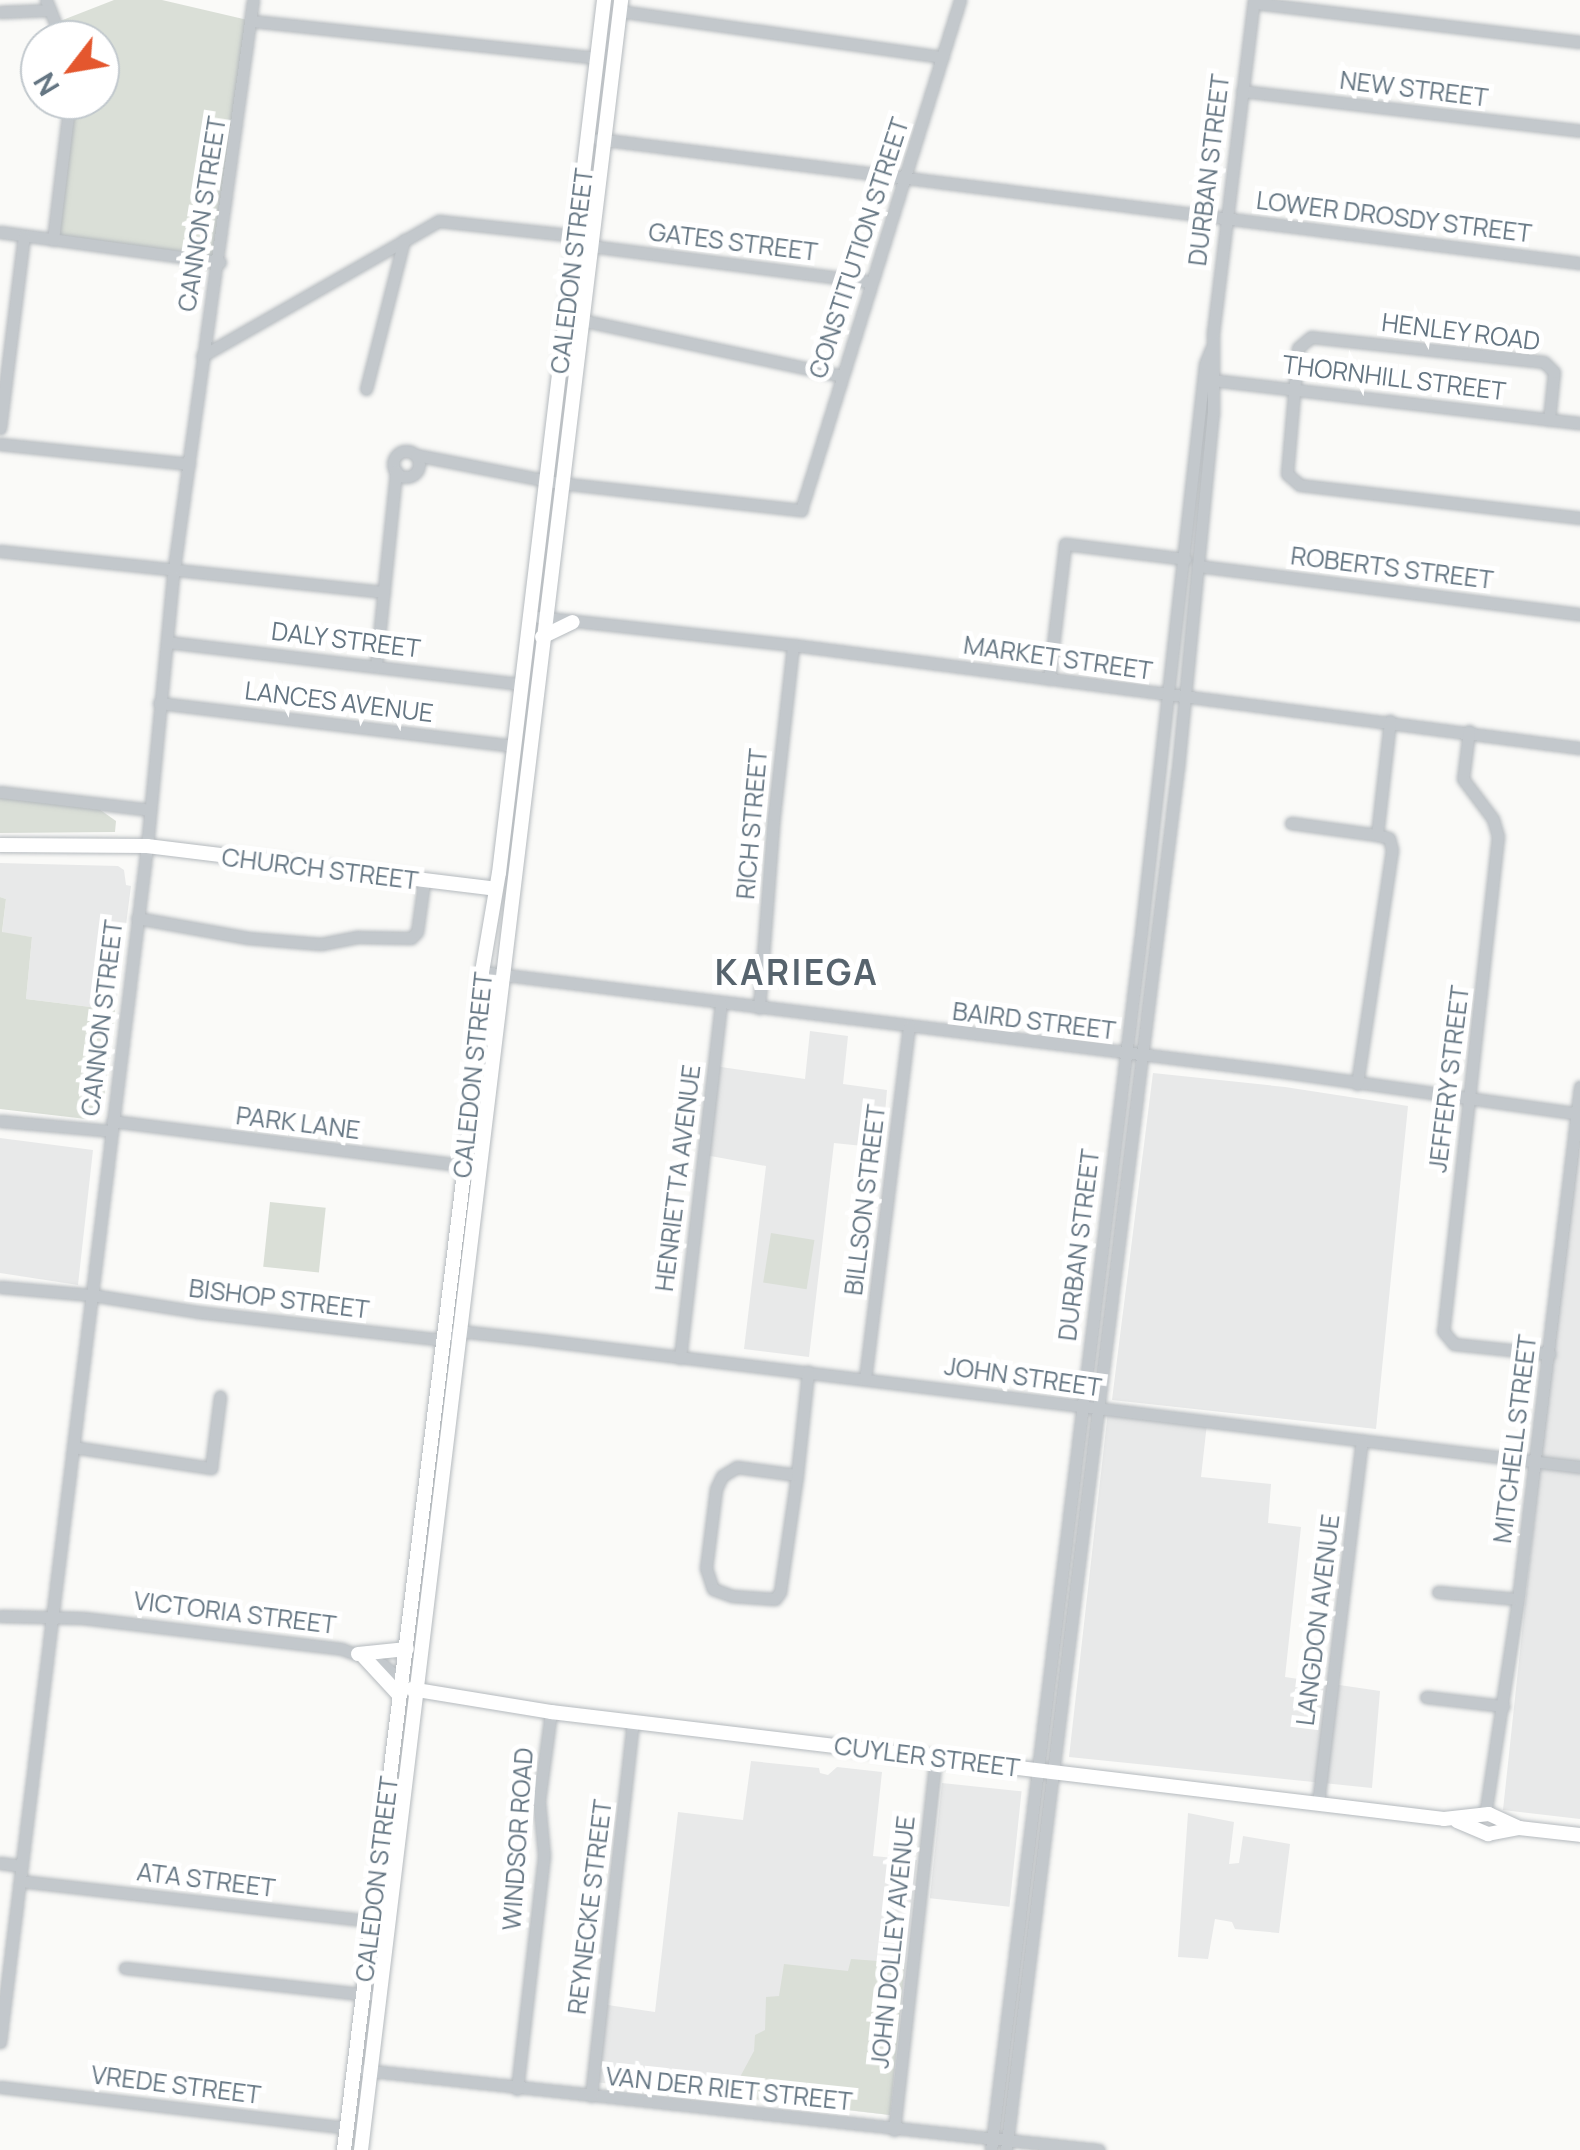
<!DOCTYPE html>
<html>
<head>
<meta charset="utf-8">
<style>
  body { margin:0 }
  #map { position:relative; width:1580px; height:2150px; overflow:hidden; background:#fafaf8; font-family:Manrope,sans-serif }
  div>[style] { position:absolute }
  .built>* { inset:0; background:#e8e9e9; transform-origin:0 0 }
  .green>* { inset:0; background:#dadfd7; transform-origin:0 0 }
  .roads { filter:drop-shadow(0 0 2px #b5babe) drop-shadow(0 0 2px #b5babe) }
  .minor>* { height:11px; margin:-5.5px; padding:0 5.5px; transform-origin:5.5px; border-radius:5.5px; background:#c3c8cc }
  .minor>.ring { margin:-5.5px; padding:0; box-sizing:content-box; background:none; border:11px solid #c3c8cc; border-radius:50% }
  .major>* { height:14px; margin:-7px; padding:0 7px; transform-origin:7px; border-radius:7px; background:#fff }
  span { translate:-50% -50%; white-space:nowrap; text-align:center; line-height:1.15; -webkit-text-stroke:10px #fff; paint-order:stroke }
  .street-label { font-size:25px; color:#657683 }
  .district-label { font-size:35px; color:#57646e; font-weight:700; letter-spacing:2.5px }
  .north { position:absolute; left:20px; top:20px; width:100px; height:100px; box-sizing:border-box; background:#fff; border:2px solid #c1c8cd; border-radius:50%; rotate:239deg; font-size:28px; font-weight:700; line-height:40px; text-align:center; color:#657683 }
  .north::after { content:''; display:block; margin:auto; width:35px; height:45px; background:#e4572e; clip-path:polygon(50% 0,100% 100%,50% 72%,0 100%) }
</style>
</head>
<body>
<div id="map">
  <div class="built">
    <div style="clip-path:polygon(0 863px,118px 866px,124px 870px,126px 885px,131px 886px,122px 956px,117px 957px,117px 963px,122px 963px,115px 1010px,26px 999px,32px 937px,2px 933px,6px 899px,0 897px)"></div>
    <div style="clip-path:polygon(810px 1031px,848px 1036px,843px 1084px,887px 1090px,882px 1148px,834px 1143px,809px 1357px,744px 1349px,766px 1166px,705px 1155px,714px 1066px,805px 1079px)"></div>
    <div style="clip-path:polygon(1153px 1073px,1285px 1087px,1408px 1106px,1376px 1429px,1112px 1400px)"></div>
    <div style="clip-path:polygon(1580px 1091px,1580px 1819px,1503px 1810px)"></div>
    <div style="clip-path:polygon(0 1138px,93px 1150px,78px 1285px,0 1273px)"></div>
    <div style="clip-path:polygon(1108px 1411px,1207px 1423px,1201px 1477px,1271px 1484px,1268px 1523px,1301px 1527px,1285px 1677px,1380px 1691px,1372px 1788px,1069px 1757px)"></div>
    <div style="clip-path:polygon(751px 1761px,819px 1768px,820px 1773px,828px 1775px,837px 1767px,882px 1772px,873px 1856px,917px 1860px,890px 2115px,594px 2082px,601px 2004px,655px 2012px,678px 1812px,743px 1820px)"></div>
    <div style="left:942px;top:1783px;width:80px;height:116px;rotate:6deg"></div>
    <div style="clip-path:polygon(1188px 1813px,1234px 1822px,1229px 1864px,1239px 1863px,1243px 1836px,1290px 1844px,1279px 1933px,1235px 1929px,1232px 1922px,1215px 1919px,1208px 1959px,1178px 1957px)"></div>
  </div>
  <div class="green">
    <div style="clip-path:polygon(114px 0,162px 0,252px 21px,220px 262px,54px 239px,71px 100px,100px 100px,100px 40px,62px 40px,55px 23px)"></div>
    <div style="clip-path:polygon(0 797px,99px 809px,116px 821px,115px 832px,0 833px)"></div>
    <div style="clip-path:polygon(0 897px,6px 899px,2px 932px,32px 937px,26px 999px,115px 1010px,103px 1108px,86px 1119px,0 1109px)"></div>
    <div style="left:270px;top:1202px;width:56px;height:65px;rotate:6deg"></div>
    <div style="left:771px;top:1233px;width:44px;height:50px;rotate:9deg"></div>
    <div style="clip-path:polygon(851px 1959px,905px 1963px,890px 2115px,739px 2097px,740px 2077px,754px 2051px,755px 2035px,765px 2030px,766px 1997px,779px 1996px,784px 1964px,848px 1971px)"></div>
  </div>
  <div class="roads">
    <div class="minor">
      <div style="left:46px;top:0;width:43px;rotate:68.2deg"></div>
      <div style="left:1254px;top:3px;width:328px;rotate:6.8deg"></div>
      <div style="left:619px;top:11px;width:327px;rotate:8.1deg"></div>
      <div style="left:0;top:12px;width:50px;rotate:-2.3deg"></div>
      <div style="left:252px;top:21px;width:347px;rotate:6.1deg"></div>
      <div style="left:1242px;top:91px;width:340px;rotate:6.7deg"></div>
      <div style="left:598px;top:139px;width:990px;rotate:7.2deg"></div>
      <div style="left:0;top:232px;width:222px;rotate:7.8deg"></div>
      <div style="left:53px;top:240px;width:141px;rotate:-83.1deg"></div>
      <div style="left:581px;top:320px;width:267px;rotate:12.1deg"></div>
      <div style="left:202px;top:356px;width:273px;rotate:-29.7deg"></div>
      <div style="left:439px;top:221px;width:139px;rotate:6.2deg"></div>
      <div style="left:577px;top:236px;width:16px;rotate:38deg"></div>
      <div style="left:590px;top:246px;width:282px;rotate:7.3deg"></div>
      <div style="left:1212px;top:380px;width:371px;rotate:6.7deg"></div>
      <div style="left:366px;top:389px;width:154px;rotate:-75.7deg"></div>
      <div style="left:1549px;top:420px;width:48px;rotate:-84.1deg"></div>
      <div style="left:1554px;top:372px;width:14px;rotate:-135deg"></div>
      <div style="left:1544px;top:362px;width:234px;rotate:-173.9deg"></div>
      <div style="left:1311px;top:337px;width:17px;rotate:140deg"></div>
      <div style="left:1298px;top:348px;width:126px;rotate:95deg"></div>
      <div style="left:1287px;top:474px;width:17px;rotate:40deg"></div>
      <div style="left:1300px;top:485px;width:282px;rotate:6.7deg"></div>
      <div style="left:0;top:428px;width:193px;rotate:-82.9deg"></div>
      <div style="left:0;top:444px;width:190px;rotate:6deg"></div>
      <div class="ring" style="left:393px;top:451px;width:15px;height:15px"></div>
      <div style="left:416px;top:455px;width:146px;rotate:11.1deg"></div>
      <div style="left:559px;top:483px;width:244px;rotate:6.4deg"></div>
      <div style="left:801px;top:510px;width:534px;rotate:-72.68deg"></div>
      <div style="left:0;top:551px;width:386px;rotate:6.1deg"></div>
      <div style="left:1198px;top:566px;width:385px;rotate:7.2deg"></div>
      <div style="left:539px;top:617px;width:256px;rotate:6.3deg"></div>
      <div style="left:793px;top:645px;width:794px;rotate:7.46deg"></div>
      <div style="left:167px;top:642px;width:356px;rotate:6.8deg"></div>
      <div style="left:376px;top:666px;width:196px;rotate:-84.1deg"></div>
      <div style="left:1049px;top:679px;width:136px;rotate:-83.2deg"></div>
      <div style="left:1065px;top:544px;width:121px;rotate:7.1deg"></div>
      <div style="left:159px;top:703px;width:358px;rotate:6.9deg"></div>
      <div style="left:1469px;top:731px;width:48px;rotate:97.1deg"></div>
      <div style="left:1463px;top:779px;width:50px;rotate:53.1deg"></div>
      <div style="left:1493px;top:819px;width:18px;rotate:74deg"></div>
      <div style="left:1498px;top:836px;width:498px;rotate:96.3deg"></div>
      <div style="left:1443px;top:1331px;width:17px;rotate:50deg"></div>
      <div style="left:1454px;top:1344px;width:96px;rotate:6deg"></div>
      <div style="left:0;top:792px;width:151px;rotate:6.8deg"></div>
      <div style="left:1291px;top:823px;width:87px;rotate:7.9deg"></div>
      <div style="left:137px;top:918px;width:113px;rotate:10.2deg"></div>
      <div style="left:248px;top:938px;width:73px;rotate:4.7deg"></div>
      <div style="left:321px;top:944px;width:38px;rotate:-11deg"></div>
      <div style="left:358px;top:937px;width:53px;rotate:1.1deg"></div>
      <div style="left:411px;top:938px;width:8px;rotate:-45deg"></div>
      <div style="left:417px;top:932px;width:50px;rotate:-82deg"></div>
      <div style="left:482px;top:972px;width:809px;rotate:7.1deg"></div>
      <div style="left:1285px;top:1072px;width:298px;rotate:8.1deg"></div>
      <div style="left:759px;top:1008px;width:194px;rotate:-85.6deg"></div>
      <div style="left:774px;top:815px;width:171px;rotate:-83.6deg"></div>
      <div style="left:1357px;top:1084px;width:237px;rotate:-81.5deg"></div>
      <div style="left:1392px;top:850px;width:12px;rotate:-104deg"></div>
      <div style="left:1389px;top:838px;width:12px;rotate:-166deg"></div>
      <div style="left:1377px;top:835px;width:115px;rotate:-83.5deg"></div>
      <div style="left:0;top:1121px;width:111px;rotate:5.1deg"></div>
      <div style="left:112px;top:1121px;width:361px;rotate:7.2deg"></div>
      <div style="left:0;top:1287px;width:92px;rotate:5deg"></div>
      <div style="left:92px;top:1295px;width:107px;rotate:9.1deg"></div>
      <div style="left:198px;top:1312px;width:246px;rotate:6.5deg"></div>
      <div style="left:442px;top:1340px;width:19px;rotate:-28deg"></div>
      <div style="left:459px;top:1331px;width:81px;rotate:6.3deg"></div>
      <div style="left:540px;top:1340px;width:1048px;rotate:6.96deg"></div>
      <div style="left:680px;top:1358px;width:357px;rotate:-83.4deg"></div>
      <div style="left:865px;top:1379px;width:355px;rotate:-82.9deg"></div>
      <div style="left:73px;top:1447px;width:140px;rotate:8.7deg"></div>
      <div style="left:211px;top:1468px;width:72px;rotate:-82.8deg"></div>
      <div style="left:797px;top:1475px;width:61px;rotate:-172.4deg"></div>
      <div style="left:737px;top:1467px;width:17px;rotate:149deg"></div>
      <div style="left:722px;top:1476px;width:14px;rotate:115deg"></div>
      <div style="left:716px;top:1489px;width:80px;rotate:97.2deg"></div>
      <div style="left:706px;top:1568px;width:22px;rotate:72deg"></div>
      <div style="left:713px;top:1589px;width:20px;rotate:20deg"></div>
      <div style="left:732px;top:1596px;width:43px;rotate:4deg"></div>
      <div style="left:775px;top:1599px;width:9px;rotate:-54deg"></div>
      <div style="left:780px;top:1592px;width:118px;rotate:-81.7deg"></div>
      <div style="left:797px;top:1475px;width:104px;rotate:-83.9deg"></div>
      <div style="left:1438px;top:1592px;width:80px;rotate:5deg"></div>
      <div style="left:0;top:1616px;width:83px;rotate:1.4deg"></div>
      <div style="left:83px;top:1618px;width:261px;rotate:6.8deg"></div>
      <div style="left:342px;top:1649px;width:44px;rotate:21.3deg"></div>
      <div style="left:383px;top:1665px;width:26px;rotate:40deg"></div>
      <div style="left:1426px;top:1697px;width:78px;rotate:6.7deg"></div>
      <div style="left:1318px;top:1803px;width:365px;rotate:-83.1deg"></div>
      <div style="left:1485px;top:1815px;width:219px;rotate:-81.3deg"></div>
      <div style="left:1518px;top:1599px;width:516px;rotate:-83.1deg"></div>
      <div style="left:0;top:1863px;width:22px;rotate:8deg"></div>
      <div style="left:20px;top:1881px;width:361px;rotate:6.5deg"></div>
      <div style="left:125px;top:1968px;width:245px;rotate:6.3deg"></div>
      <div style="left:0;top:2042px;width:1205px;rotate:-82.99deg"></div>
      <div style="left:147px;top:846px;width:279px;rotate:-84.5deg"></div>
      <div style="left:174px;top:568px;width:573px;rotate:-82.08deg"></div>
      <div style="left:354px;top:2069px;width:749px;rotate:6.21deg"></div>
      <div style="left:0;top:2087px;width:349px;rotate:6.7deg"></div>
      <div style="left:517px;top:2089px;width:235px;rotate:-83.4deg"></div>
      <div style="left:544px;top:1856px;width:55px;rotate:-95.2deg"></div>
      <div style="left:539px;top:1801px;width:90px;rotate:-82.3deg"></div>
      <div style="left:591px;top:2096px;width:376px;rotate:-83.6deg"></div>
      <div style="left:894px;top:2130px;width:374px;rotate:-83.6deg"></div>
      <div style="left:991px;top:2150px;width:1225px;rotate:-82.97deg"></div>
      <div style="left:1141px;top:934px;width:574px;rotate:-83.59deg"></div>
      <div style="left:1205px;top:364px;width:16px;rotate:-68deg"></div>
      <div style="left:1006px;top:2150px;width:1393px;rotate:-82.91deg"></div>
      <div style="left:1178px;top:768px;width:356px;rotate:-84.4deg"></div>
      <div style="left:1213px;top:414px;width:81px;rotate:-90deg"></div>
      <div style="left:1213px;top:333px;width:336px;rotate:-83deg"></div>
    </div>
    <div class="major">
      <div style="left:542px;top:637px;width:34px;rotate:-26deg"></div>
      <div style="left:0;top:845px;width:147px;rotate:0.4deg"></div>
      <div style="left:147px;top:846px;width:351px;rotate:7deg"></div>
      <div style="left:358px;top:1654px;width:49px;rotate:-5.8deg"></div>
      <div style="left:363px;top:1656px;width:54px;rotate:47.2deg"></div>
      <div style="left:411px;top:1689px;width:142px;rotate:9.3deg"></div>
      <div style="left:551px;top:1712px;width:899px;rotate:6.83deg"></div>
      <div style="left:1444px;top:1819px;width:45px;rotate:-6.3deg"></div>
      <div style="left:1489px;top:1814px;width:33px;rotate:25deg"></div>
      <div style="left:1519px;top:1828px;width:61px;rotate:6.5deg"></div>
      <div style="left:1457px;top:1821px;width:34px;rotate:23deg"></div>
      <div style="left:1488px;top:1834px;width:32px;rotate:-11deg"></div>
      <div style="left:344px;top:2150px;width:1059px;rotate:-83deg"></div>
      <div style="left:473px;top:1099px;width:127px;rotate:-85.9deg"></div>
      <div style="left:482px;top:972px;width:100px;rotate:-80.3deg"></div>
      <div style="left:499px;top:873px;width:879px;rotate:-83.14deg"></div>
      <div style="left:361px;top:2150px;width:2166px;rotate:-83.1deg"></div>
    </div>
  </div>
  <div class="street-label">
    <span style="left:1414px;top:89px;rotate:7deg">NEW STREET</span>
    <span style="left:1209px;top:170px;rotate:-83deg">DURBAN STREET</span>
    <span style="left:202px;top:214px;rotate:-81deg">CANNON STREET</span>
    <span style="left:1394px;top:217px;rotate:7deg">LOWER DROSDY STREET</span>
    <span style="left:733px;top:242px;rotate:7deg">GATES STREET</span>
    <span style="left:859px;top:248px;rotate:-72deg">CONSTITUTION STREET</span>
    <span style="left:572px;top:271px;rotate:-83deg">CALEDON STREET</span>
    <span style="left:1461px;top:332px;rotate:7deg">HENLEY ROAD</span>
    <span style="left:1394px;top:378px;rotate:7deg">THORNHILL STREET</span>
    <span style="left:1392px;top:568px;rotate:7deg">ROBERTS STREET</span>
    <span style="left:346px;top:640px;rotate:7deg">DALY STREET</span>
    <span style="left:1058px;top:658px;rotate:8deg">MARKET STREET</span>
    <span style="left:339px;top:702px;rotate:7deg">LANCES AVENUE</span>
    <span style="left:752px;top:824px;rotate:-85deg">RICH STREET</span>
    <span style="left:320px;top:869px;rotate:7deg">CHURCH STREET</span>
    <span style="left:102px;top:1018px;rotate:-83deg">CANNON STREET</span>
    <span style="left:1034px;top:1021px;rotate:7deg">BAIRD STREET</span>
    <span style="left:473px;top:1075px;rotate:-84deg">CALEDON STREET</span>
    <span style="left:1449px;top:1079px;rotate:-83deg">JEFFERY STREET</span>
    <span style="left:298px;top:1123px;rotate:7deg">PARK LANE</span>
    <span style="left:678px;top:1178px;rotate:-83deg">HENRIETTA AVENUE</span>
    <span style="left:865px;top:1200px;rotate:-83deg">BILLSON STREET</span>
    <span style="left:1079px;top:1245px;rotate:-83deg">DURBAN STREET</span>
    <span style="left:279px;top:1299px;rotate:7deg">BISHOP STREET</span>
    <span style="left:1023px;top:1377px;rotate:8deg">JOHN STREET</span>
    <span style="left:1515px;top:1439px;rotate:-83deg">MITCHELL STREET</span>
    <span style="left:235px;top:1613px;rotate:7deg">VICTORIA STREET</span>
    <span style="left:1318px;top:1620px;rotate:-83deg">LANGDON AVENUE</span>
    <span style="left:927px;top:1757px;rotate:7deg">CUYLER STREET</span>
    <span style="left:518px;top:1839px;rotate:-86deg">WINDSOR ROAD</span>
    <span style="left:377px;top:1879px;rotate:-83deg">CALEDON STREET</span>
    <span style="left:206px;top:1880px;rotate:7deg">ATA STREET</span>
    <span style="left:590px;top:1907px;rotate:-83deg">REYNECKE STREET</span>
    <span style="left:893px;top:1942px;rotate:-84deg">JOHN DOLLEY AVENUE</span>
    <span style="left:176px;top:2085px;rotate:7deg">VREDE STREET</span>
    <span style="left:729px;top:2089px;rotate:6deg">VAN DER RIET STREET</span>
  </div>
  <div class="district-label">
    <span style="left:797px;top:972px">KARIEGA</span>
  </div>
  <div class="north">N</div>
</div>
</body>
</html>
